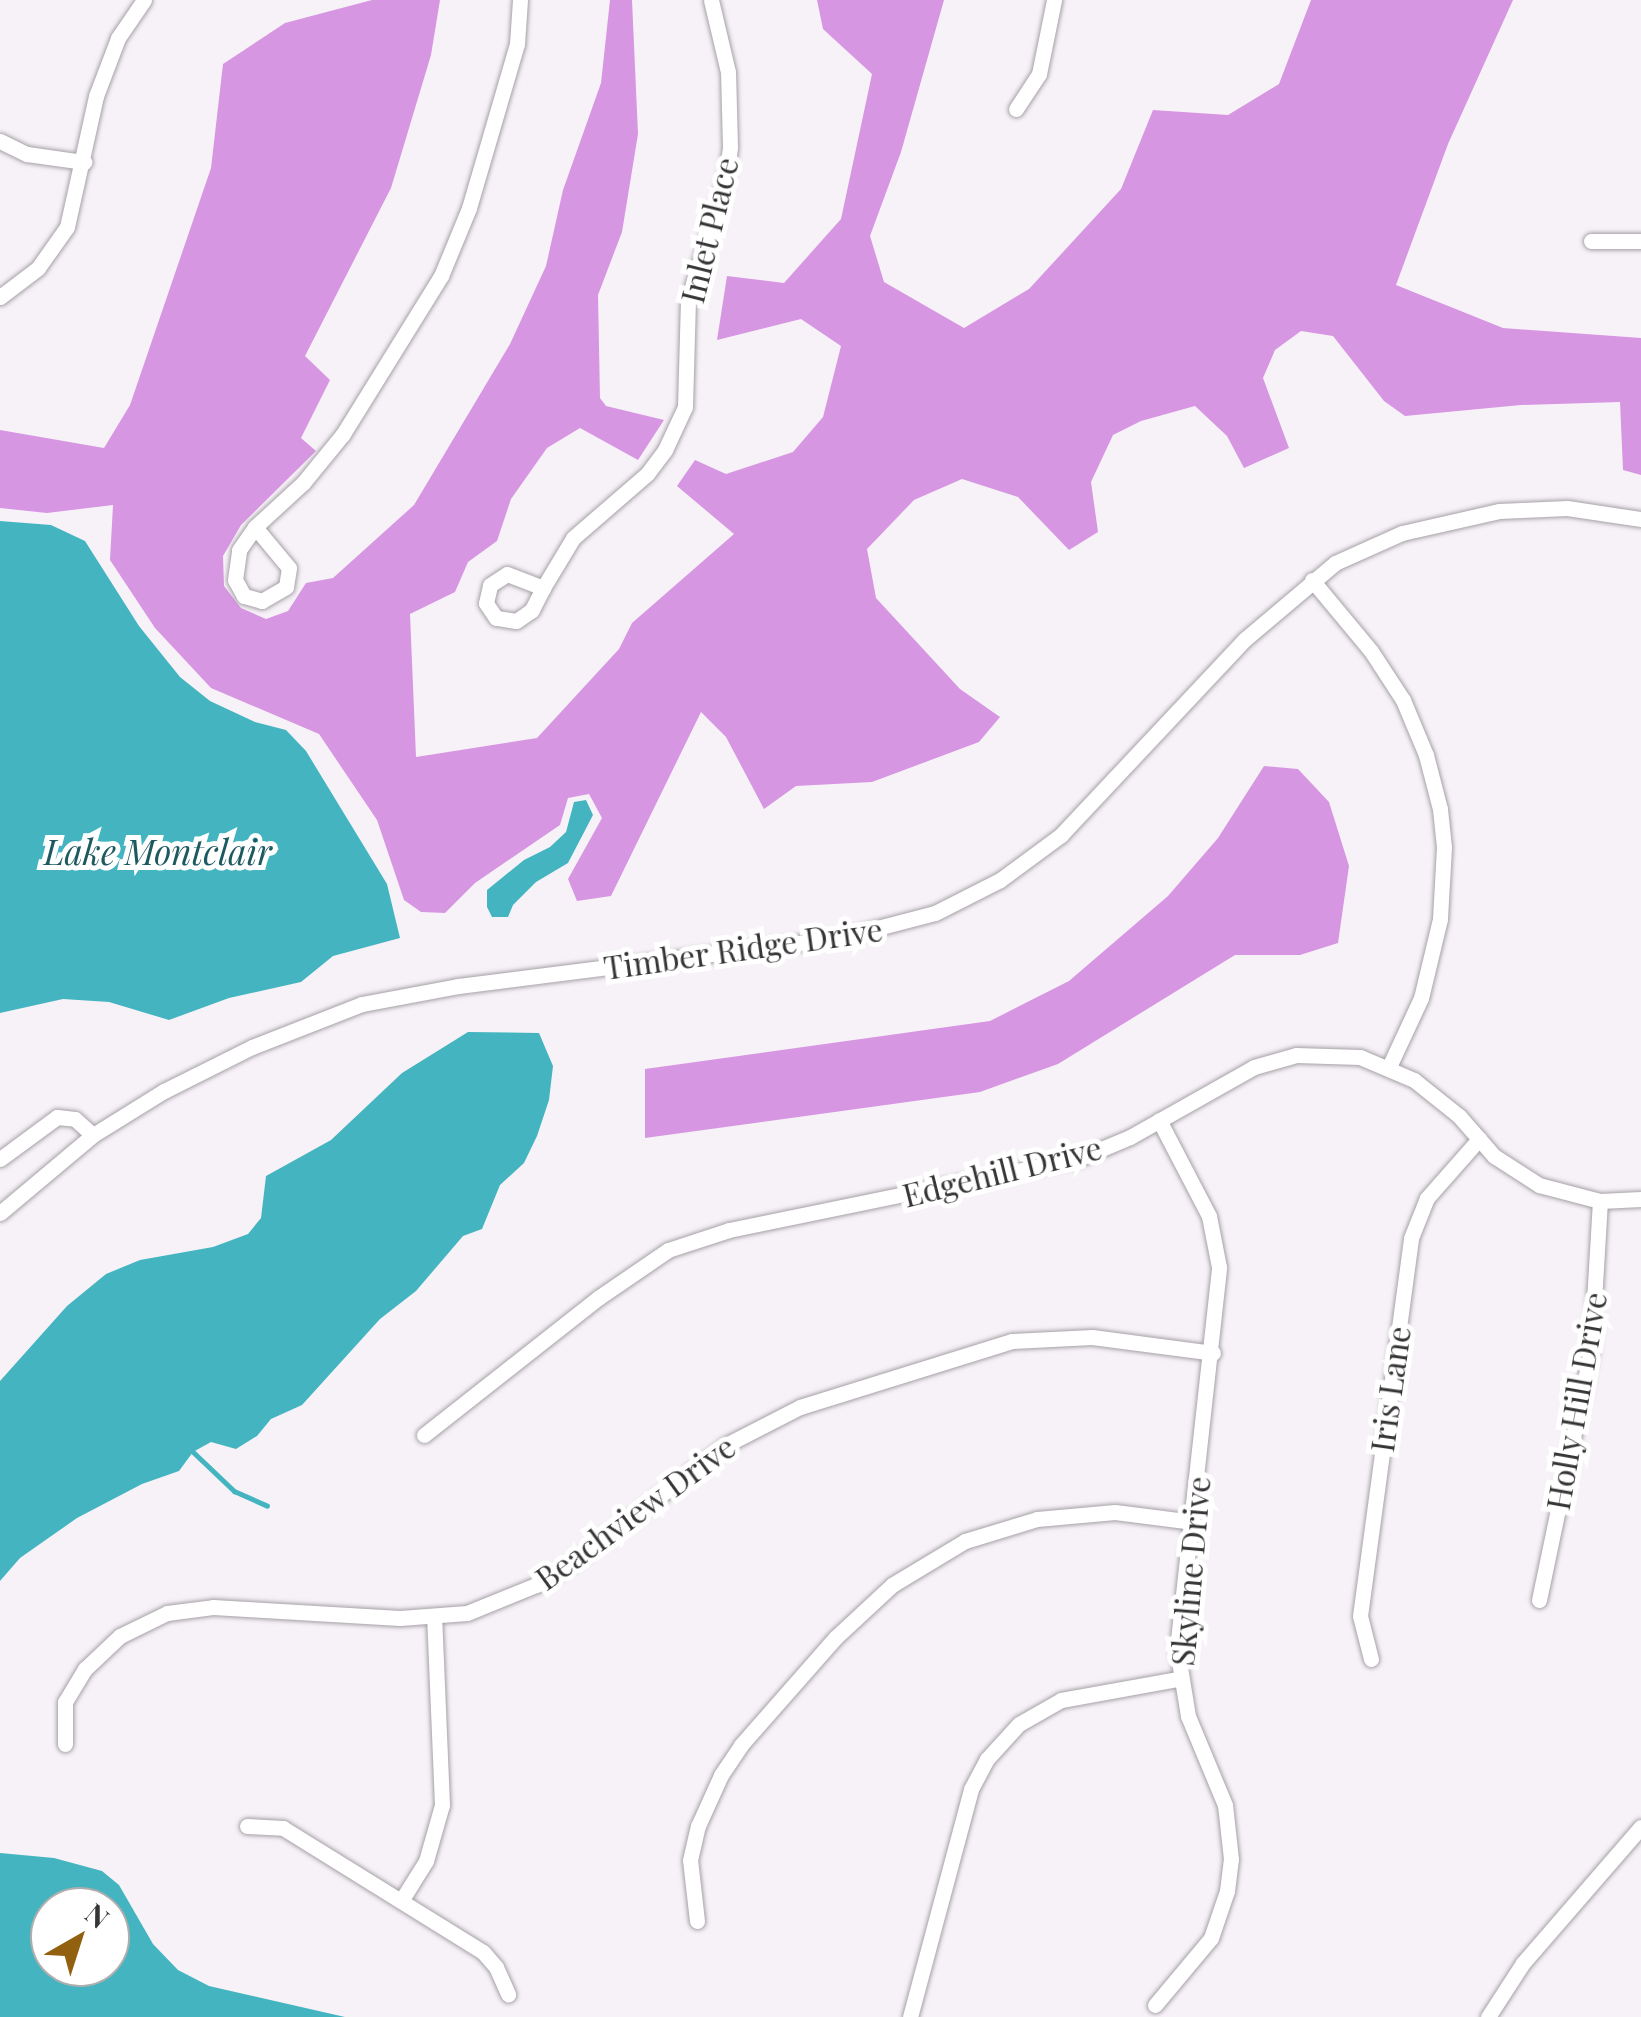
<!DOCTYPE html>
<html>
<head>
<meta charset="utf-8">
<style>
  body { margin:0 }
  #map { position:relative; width:1641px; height:2017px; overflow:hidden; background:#f7f2f8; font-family:"Playfair Display",serif }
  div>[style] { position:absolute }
  .forest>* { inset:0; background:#d796e2 }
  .water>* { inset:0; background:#44b5c0 }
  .stream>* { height:5px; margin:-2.5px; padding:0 2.5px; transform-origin:2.5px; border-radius:2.5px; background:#44b5c0 }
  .roads { filter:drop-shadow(0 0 2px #a6a1a7) drop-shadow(0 0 2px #a6a1a7) }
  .minor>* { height:15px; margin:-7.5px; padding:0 7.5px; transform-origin:7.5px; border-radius:7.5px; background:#fff }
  span { translate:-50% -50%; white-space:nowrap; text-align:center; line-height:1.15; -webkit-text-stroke:10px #fff; paint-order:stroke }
  .street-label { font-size:32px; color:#363436 }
  .water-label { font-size:35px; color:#1c5a60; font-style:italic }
  .north { position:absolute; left:30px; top:1887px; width:100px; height:100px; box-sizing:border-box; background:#fff; border:2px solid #afaeaf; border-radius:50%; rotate:39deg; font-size:28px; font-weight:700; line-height:40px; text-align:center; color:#363436 }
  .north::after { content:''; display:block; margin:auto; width:35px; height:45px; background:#926110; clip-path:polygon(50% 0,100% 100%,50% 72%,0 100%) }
</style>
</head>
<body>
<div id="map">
  <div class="forest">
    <div style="clip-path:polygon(372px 0,440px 0,431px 55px,391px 188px,305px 356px,330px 380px,301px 438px,316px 451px,241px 525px,223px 556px,224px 586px,241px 608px,266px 619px,288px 611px,306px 583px,333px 578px,414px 505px,510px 344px,546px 266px,563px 190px,601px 83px,610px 0,632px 0,638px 134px,622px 232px,598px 295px,600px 398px,606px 406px,664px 420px,638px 460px,580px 428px,547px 448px,511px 499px,497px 541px,468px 562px,455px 592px,410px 614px,416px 757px,537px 738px,619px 649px,632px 623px,734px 534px,677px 486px,695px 460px,726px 474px,793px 452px,823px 417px,841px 346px,801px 319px,717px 340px,727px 276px,784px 283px,841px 219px,872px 74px,823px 29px,817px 0,944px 0,901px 152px,870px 236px,884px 282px,964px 328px,1029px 289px,1121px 189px,1153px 110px,1228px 115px,1279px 84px,1311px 0,1513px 0,1448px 144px,1396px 285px,1503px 328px,1641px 338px,1641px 475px,1623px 470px,1620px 402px,1521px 405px,1405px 416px,1384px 401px,1333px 336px,1301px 331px,1275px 350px,1263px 378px,1289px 448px,1244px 468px,1227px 436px,1195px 406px,1141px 421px,1113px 435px,1091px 482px,1098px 532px,1069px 550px,1018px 497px,962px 479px,914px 500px,867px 549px,876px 598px,960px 689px,1000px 717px,979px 742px,872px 782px,796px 786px,764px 809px,726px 737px,701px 712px,611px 896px,577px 901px,568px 879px,602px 818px,589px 794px,568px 798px,560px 825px,475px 883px,445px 913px,421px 912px,404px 900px,377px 820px,319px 734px,211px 688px,155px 628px,110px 560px,113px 505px,47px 513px,0 508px,0 430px,104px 448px,130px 405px,211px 168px,223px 64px,285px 23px)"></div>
    <div style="clip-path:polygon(1264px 766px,1298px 769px,1329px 802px,1349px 866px,1338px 943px,1300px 955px,1235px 955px,1058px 1064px,980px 1092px,645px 1138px,645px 1069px,990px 1021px,1069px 981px,1168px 896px,1218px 838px)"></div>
  </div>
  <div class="water">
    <div style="clip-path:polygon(0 521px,51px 525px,85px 541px,139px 626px,180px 677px,210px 701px,255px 722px,286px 730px,306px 751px,387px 884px,400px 938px,333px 956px,301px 982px,229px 998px,169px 1020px,109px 1002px,63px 999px,0 1013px)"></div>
    <div style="clip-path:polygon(586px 800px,593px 815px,568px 863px,536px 882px,513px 905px,508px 917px,492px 917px,487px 907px,487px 890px,524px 860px,550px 847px,566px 832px,574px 802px)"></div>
    <div style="clip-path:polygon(468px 1032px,539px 1033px,553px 1066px,549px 1100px,537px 1136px,524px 1163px,500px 1185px,482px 1229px,463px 1236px,416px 1291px,380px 1319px,302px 1405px,271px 1419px,257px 1436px,236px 1449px,211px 1442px,193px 1452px,179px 1471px,142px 1484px,77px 1518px,20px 1558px,0 1581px,0 1381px,67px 1306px,106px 1274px,140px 1260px,213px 1247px,248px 1234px,261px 1218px,266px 1176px,331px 1140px,402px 1073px)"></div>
    <div style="clip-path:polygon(evenodd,0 1853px,54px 1858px,102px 1871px,119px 1885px,153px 1944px,178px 1970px,209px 1986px,345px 2017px,0 2017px,0 1853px,50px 1907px,110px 1907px,110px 1967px,50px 1967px,50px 1907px)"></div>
  </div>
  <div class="stream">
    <div style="left:193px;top:1452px;width:57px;rotate:43.6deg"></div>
    <div style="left:234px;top:1491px;width:36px;rotate:24deg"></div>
  </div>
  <div class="roads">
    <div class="minor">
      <div style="left:1016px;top:109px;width:42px;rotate:-56.7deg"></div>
      <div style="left:1039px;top:74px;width:76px;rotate:-78.5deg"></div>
      <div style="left:0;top:141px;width:30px;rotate:26deg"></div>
      <div style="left:27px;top:154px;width:58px;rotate:8deg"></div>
      <div style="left:1591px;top:241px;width:50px"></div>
      <div style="left:0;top:297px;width:48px;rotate:-37.3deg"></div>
      <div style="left:38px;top:268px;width:50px;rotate:-54.7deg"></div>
      <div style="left:67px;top:227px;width:134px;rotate:-77.5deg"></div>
      <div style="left:96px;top:96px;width:62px;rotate:-69.2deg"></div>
      <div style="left:118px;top:38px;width:46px;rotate:-55.6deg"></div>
      <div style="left:255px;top:527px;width:65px;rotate:-42.5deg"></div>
      <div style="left:303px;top:483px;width:63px;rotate:-50.8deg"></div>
      <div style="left:343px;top:434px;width:186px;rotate:-58.2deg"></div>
      <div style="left:441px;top:276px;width:74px;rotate:-67.6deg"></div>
      <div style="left:469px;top:208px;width:171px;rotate:-73.7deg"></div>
      <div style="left:517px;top:44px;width:44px;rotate:-86.1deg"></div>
      <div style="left:255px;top:527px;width:53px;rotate:50.3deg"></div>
      <div style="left:289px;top:568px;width:19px;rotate:99deg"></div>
      <div style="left:286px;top:587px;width:28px;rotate:150deg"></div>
      <div style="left:262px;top:601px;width:19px;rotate:-164deg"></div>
      <div style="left:244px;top:596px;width:18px;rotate:-119deg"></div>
      <div style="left:235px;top:580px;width:30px;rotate:-82deg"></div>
      <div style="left:239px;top:550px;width:28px;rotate:-55deg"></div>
      <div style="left:507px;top:574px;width:39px;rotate:21deg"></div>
      <div style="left:543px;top:588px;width:25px;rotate:117deg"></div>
      <div style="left:532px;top:610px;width:19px;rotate:145deg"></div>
      <div style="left:516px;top:621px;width:20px;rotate:-171deg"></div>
      <div style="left:496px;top:618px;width:18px;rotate:-124deg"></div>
      <div style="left:486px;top:603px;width:18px;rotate:-77deg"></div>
      <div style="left:490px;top:585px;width:20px;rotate:-33deg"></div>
      <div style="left:1312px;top:580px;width:92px;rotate:50.3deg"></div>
      <div style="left:1371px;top:651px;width:59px;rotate:56.9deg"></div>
      <div style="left:1403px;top:700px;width:60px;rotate:67.3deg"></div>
      <div style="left:1426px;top:755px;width:56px;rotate:75.5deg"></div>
      <div style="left:1440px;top:809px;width:38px;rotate:84deg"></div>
      <div style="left:1444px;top:847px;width:72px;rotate:93.2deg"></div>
      <div style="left:1440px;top:919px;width:81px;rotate:103.5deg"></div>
      <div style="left:1421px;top:998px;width:76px;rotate:114.9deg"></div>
      <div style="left:543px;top:588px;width:58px;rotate:-59deg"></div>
      <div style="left:573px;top:538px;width:98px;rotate:-40.9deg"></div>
      <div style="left:647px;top:474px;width:30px;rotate:-53deg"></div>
      <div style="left:665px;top:450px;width:47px;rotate:-65.1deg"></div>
      <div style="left:685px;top:407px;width:106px;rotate:-88.4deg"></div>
      <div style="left:688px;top:301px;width:131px;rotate:-73.1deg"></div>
      <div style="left:726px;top:176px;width:29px;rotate:-82deg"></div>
      <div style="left:730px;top:147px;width:75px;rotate:-91.5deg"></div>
      <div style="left:728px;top:72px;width:74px;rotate:-103.3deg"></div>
      <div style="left:0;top:1159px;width:71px;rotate:-36.4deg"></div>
      <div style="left:57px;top:1117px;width:18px;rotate:6deg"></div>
      <div style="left:75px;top:1119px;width:24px;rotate:42deg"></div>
      <div style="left:0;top:1213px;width:121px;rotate:-40deg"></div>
      <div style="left:93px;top:1135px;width:84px;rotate:-31.8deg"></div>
      <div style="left:164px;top:1091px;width:98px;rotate:-26.6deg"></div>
      <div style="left:252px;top:1047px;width:118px;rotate:-21.4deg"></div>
      <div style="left:362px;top:1004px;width:98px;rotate:-10.6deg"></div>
      <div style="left:458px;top:986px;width:384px;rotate:-7.2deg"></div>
      <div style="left:839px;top:938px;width:99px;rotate:-14.6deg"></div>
      <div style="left:935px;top:913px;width:73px;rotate:-26.9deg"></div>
      <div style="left:1000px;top:880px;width:76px;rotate:-36.4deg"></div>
      <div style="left:1061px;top:835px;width:267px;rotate:-46.8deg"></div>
      <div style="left:1244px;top:640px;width:119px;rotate:-40.2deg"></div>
      <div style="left:1335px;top:563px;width:73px;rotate:-24.1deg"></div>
      <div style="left:1402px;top:533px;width:99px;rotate:-12.8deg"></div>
      <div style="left:1499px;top:511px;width:68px;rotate:-2.5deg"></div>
      <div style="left:1567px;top:508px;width:75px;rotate:8.5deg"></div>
      <div style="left:424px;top:1435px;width:221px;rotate:-38.2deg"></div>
      <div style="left:598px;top:1298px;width:85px;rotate:-34.4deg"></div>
      <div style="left:668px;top:1250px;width:64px;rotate:-18.2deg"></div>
      <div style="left:729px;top:1230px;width:358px;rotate:-11.6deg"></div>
      <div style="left:1080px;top:1158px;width:54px;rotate:-22.8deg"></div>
      <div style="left:1130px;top:1137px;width:142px;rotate:-29.4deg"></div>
      <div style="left:1254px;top:1067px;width:44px;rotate:-15.9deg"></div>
      <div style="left:1296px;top:1055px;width:64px;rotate:1.8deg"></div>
      <div style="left:1360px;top:1057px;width:59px;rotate:23.1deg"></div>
      <div style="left:1414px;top:1080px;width:58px;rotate:38.7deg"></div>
      <div style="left:1459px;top:1116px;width:53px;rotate:48.8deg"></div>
      <div style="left:1494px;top:1156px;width:54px;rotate:32.8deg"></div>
      <div style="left:1539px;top:1185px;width:63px;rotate:14.7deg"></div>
      <div style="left:1600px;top:1201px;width:41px;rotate:-2.8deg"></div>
      <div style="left:1539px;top:1600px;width:253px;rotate:-78.2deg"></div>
      <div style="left:1591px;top:1352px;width:151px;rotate:-86.6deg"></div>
      <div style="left:1371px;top:1659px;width:44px;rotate:-104.3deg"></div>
      <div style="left:1360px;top:1616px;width:381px;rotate:-82.3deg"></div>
      <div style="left:1411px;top:1238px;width:43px;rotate:-68.2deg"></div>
      <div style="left:1427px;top:1198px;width:79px;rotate:-48.6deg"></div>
      <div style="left:65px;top:1744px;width:42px;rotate:-90deg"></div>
      <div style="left:65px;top:1702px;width:39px;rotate:-59deg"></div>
      <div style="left:85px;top:1669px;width:48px;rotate:-43.3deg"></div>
      <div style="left:120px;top:1636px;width:52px;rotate:-26.1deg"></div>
      <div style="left:167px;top:1613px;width:46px;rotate:-7.4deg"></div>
      <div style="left:213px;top:1607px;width:187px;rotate:3.4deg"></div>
      <div style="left:400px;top:1618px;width:67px;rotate:-4.3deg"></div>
      <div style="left:467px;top:1613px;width:74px;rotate:-22.1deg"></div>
      <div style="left:536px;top:1585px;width:37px;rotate:-31deg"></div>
      <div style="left:568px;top:1566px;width:199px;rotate:-37.4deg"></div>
      <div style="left:726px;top:1445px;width:83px;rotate:-27.2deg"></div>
      <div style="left:800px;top:1407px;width:222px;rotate:-17.3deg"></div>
      <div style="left:1012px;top:1341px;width:80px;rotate:-2.9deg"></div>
      <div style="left:1092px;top:1337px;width:122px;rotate:7.5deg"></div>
      <div style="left:247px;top:1826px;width:36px;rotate:3deg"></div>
      <div style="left:283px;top:1828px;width:235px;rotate:31.8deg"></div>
      <div style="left:483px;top:1952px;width:20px;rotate:49deg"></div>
      <div style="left:496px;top:1967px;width:30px;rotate:66deg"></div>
      <div style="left:401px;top:1901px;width:47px;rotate:-58deg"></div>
      <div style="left:426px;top:1861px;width:58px;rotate:-74.1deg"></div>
      <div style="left:442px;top:1805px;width:188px;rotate:-92.4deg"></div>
      <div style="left:697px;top:1921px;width:61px;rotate:-96.5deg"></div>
      <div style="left:690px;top:1860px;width:35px;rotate:-77deg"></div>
      <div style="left:698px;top:1826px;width:56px;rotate:-65.7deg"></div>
      <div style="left:721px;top:1775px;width:36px;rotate:-56deg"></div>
      <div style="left:741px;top:1745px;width:142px;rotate:-48.7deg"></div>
      <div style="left:835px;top:1638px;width:78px;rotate:-42.9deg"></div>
      <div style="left:892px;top:1585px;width:85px;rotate:-31.1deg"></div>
      <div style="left:965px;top:1541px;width:75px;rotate:-17deg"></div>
      <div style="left:1037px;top:1519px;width:78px;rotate:-5.1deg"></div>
      <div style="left:1115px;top:1512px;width:79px;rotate:7.3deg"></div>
      <div style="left:1155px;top:2005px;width:87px;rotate:-50.1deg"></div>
      <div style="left:1211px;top:1938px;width:50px;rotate:-71.2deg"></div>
      <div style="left:1227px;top:1891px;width:32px;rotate:-83deg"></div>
      <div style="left:1231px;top:1859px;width:54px;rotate:-96.3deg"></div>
      <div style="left:1225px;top:1805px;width:96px;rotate:-112.6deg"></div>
      <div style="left:1188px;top:1716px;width:68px;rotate:-99.3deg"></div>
      <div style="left:1177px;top:1649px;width:384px;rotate:-83.7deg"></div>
      <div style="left:1219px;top:1267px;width:52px;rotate:-101.1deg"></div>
      <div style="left:1209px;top:1216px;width:108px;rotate:-117.5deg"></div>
      <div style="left:910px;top:2017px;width:236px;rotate:-75deg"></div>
      <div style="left:971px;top:1789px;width:34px;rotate:-62deg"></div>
      <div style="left:987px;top:1759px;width:47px;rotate:-47.6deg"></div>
      <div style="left:1019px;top:1724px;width:48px;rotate:-29.7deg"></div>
      <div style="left:1061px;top:1700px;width:119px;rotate:-10.2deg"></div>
      <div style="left:1488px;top:2017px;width:64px;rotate:-57.1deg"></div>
      <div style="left:1523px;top:1963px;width:180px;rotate:-49.1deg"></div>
    </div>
  </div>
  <div class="street-label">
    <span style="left:709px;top:230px;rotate:-76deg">Inlet Place</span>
    <span style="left:743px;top:948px;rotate:-8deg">Timber Ridge Drive</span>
    <span style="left:1002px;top:1171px;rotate:-14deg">Edgehill Drive</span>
    <span style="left:1390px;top:1389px;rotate:-82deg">Iris Lane</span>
    <span style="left:1576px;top:1401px;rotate:-80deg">Holly Hill Drive</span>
    <span style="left:635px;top:1512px;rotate:-36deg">Beachview Drive</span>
    <span style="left:1190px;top:1571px;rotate:-85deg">Skyline Drive</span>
  </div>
  <div class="water-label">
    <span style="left:158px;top:851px">Lake Montclair</span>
  </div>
  <div class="north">N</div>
</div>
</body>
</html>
